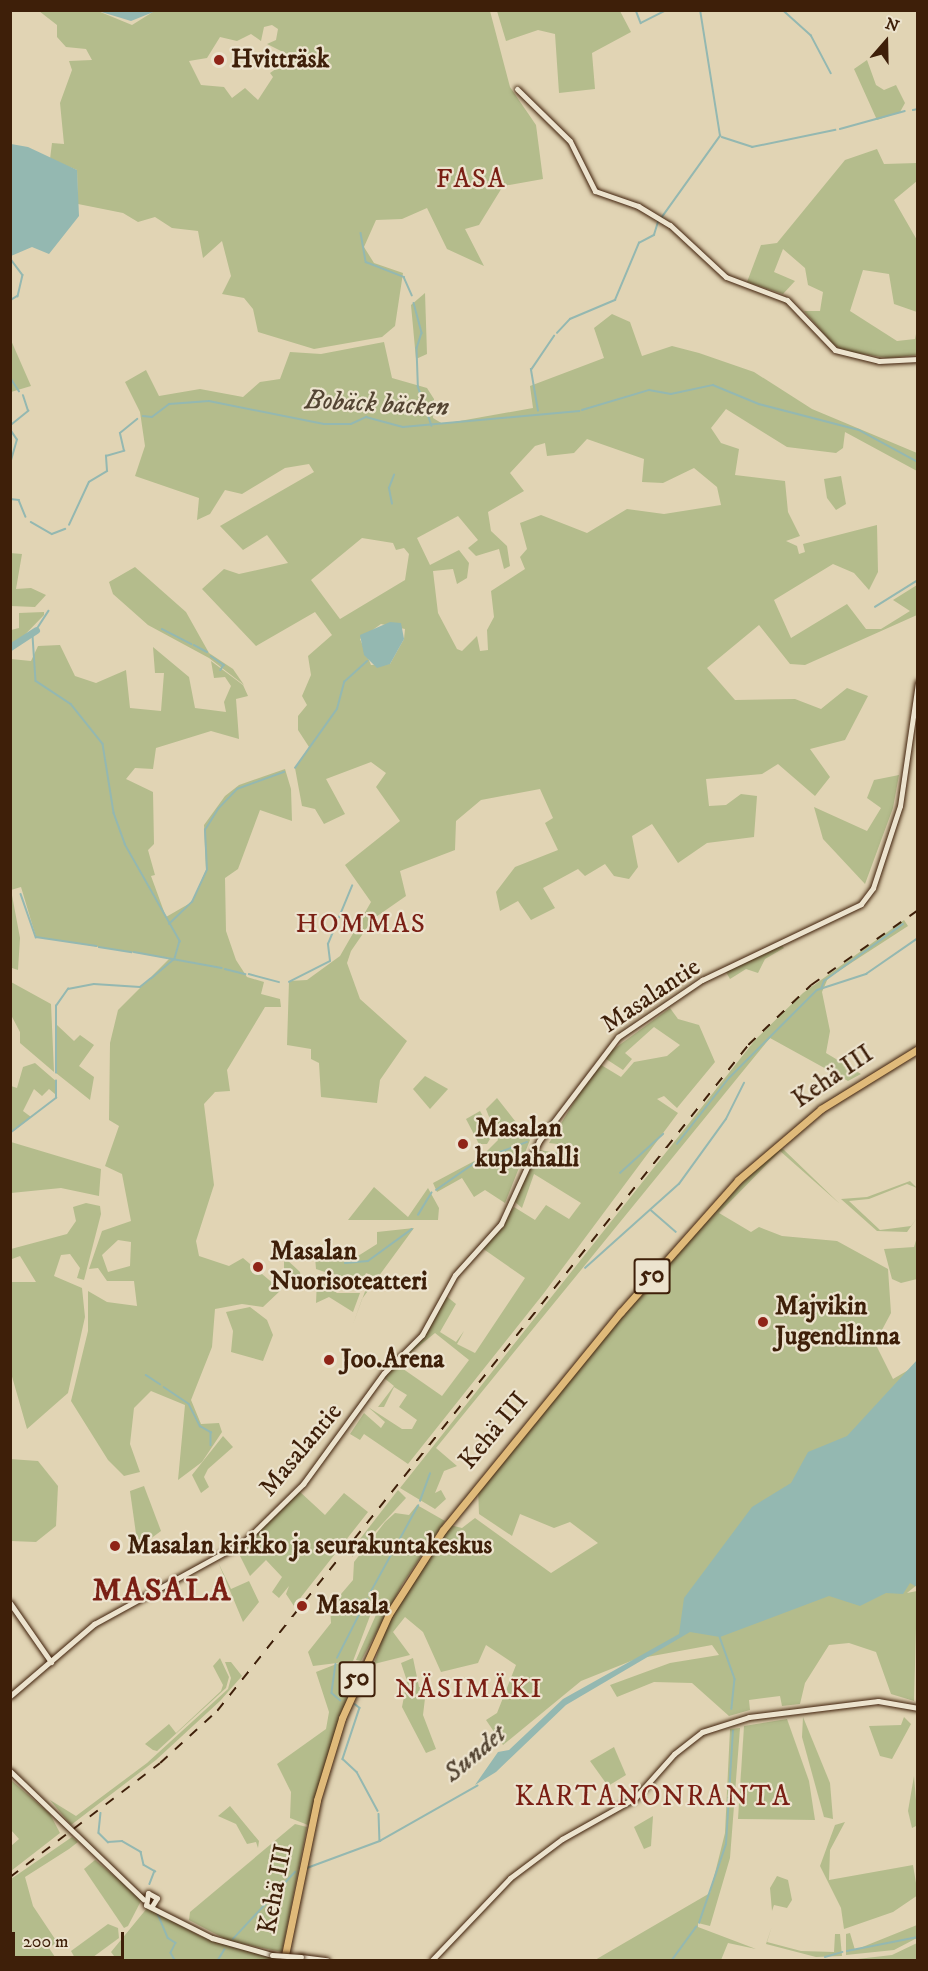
<!DOCTYPE html>
<html>
<head>
<meta charset="utf-8">
<style>
  body { margin:0 }
  #map { position:relative; width:928px; height:1971px; overflow:hidden; background:#e1d4b4; font-family:"IM FELL DW Pica",serif }
  div>[style] { position:absolute }
  .green>* { inset:0; background:#b4bc8c }
  .water>* { inset:0; background:#94b8b1 }
  .stream>* { height:1.5px; margin:-0.75px; padding:0 0.75px; transform-origin:0.75px; border-radius:0.75px; background:#94b8b1 }
  .river>* { height:7px; margin:-3.5px; padding:0 3.5px; transform-origin:3.5px; border-radius:3.5px; background:#94b8b1 }
  .roads { filter:drop-shadow(0 0 2px #3e1f09) drop-shadow(0 0 2px #3e1f09) }
  .secondary>* { height:5px; margin:-2.5px; padding:0 2.5px; transform-origin:2.5px; border-radius:2.5px; background:#ece3ce }
  .highway>* { height:7px; margin:-3.5px; padding:0 3.5px; transform-origin:3.5px; border-radius:3.5px; background:#e0ba7a }
  .rail>* { height:1.5px; margin-top:-0.75px; transform-origin:0; background:repeating-linear-gradient(90deg,#3e1f09 0 10px,transparent 0 20px) }
  .bridges { filter:drop-shadow(0 0 2px #3e1f09) drop-shadow(0 0 2px #3e1f09) }
  .secondary-bridge>* { height:5px; margin:-2.5px; padding:0 2.5px; transform-origin:2.5px; border-radius:2.5px; background:#ece3ce }
  .dots>* { width:16px; height:16px; translate:-50% -50%; box-sizing:border-box; border:3px solid #ece3ce; border-radius:50% }
  span { translate:-50% -50%; white-space:nowrap; text-align:center; line-height:1.15; -webkit-text-stroke:4.5px #ece3ce; paint-order:stroke }
  .shield-label span { padding:2px 4px; background:#ece3ce; border:2px solid; border-radius:4px; -webkit-text-stroke-width:0 }
  .shield-label { font-size:24px; color:#3e1f09; font-weight:700 }
  .poi-label { font-size:26px; color:#3e1f09; font-weight:700 }
  .left { translate:0 -50%; text-align:left }
  .street-label { font-size:26px; color:#3e1f09 }
  .neighbourhood-label { font-size:27px; color:#7a1f14; letter-spacing:1.5px }
  .water-label { font-size:27px; color:#544533; font-style:italic }
  .quarter-label { font-size:28px; color:#7a1f14; letter-spacing:1.5px }
  .district-label { font-size:32px; color:#7a1f14; font-weight:700; letter-spacing:1.5px }
  .frame { position:absolute; inset:0; border:12px solid #3e1f09; pointer-events:none }
  .north { position:absolute; left:856px; top:12px; width:60px; height:60px; -webkit-text-stroke:4px #ece3ce; paint-order:stroke; rotate:20deg; font-size:16px; font-weight:700; line-height:24px; text-align:center; color:#3e1f09 }
  .north::after { content:''; display:block; margin:auto; width:21px; height:27px; background:#3e1f09; clip-path:polygon(50% 0,100% 100%,50% 72%,0 100%) }
  .scale { position:absolute; left:12px; top:1932px; width:112px; height:27px; box-sizing:border-box; border:3px solid #3e1f09; border-top:0; padding-left:8px; font-size:18px; line-height:21px; white-space:nowrap; color:#3e1f09; -webkit-text-stroke:4px #ece3ce; paint-order:stroke }
</style>
</head>
<body>
<div id="map">
  <div class="green">
    <div style="clip-path:polygon(evenodd,156px 10px,490px 11px,510px 87px,536px 125px,543px 179px,503px 186px,479px 225px,465px 229px,484px 266px,447px 249px,427px 208px,402px 219px,376px 220px,364px 247px,374px 263px,403px 273px,395px 326px,382px 337px,314px 349px,258px 332px,253px 309px,244px 298px,222px 294px,231px 276px,222px 241px,203px 258px,198px 231px,172px 228px,155px 217px,138px 222px,123px 213px,78px 204px,77px 170px,50px 159px,52px 143px,64px 144px,60px 103px,72px 70px,69px 61px,92px 60px,86px 49px,66px 47px,57px 37px,57px 25px,39px 11px,98px 11px,132px 25px,156px 10px,272px 25px,278px 29px,276px 40px,267px 44px,293px 57px,270px 73px,273px 77px,258px 100px,245px 88px,232px 98px,224px 87px,201px 85px,189px 61px,207px 58px,220px 37px,237px 41px,251px 34px,261px 41px,264px 27px,272px 25px)"></div>
    <div style="clip-path:polygon(497px 11px,620px 11px,631px 32px,592px 53px,595px 89px,559px 93px,555px 34px,538px 30px,506px 41px)"></div>
    <div style="clip-path:polygon(867px 60px,876px 85px,884px 90px,896px 85px,905px 103px,900px 112px,877px 120px,854px 69px)"></div>
    <div style="clip-path:polygon(877px 149px,884px 164px,917px 163px,917px 181px,894px 200px,917px 240px,917px 312px,894px 304px,889px 274px,863px 270px,850px 311px,897px 341px,915px 339px,917px 329px,917px 355px,888px 358px,844px 351px,833px 344px,804px 311px,820px 311px,823px 292px,808px 285px,805px 268px,783px 249px,774px 272px,795px 281px,783px 294px,747px 282px,761px 245px,777px 243px,845px 160px)"></div>
    <div style="clip-path:polygon(425px 293px,427px 354px,416px 359px,411px 305px)"></div>
    <div style="clip-path:polygon(evenodd,612px 314px,630px 322px,642px 356px,672px 346px,699px 353px,754px 372px,812px 409px,917px 453px,917px 471px,845px 432px,843px 448px,836px 453px,787px 447px,726px 409px,711px 428px,721px 443px,739px 449px,735px 475px,785px 481px,788px 512px,800px 536px,786px 541px,797px 546px,799px 554px,805px 552px,803px 544px,877px 525px,878px 572px,869px 590px,854px 573px,833px 564px,774px 600px,791px 638px,847px 604px,866px 629px,881px 629px,910px 611px,893px 600px,917px 585px,917px 615px,805px 665px,790px 664px,759px 625px,707px 668px,735px 700px,795px 699px,821px 709px,847px 688px,868px 696px,845px 740px,810px 749px,830px 777px,815px 796px,778px 764px,762px 774px,706px 779px,709px 806px,726px 805px,741px 794px,757px 796px,754px 837px,707px 843px,678px 863px,652px 824px,632px 836px,638px 867px,629px 879px,614px 876px,605px 864px,585px 876px,578px 869px,543px 888px,555px 908px,531px 920px,518px 901px,500px 911px,496px 892px,515px 867px,558px 850px,545px 823px,553px 818px,540px 789px,481px 800px,456px 821px,455px 850px,400px 871px,406px 896px,373px 919px,351px 951px,347px 963px,360px 999px,407px 1041px,380px 1080px,377px 1103px,321px 1097px,319px 1063px,311px 1059px,311px 1049px,287px 1045px,289px 981px,307px 980px,340px 956px,371px 902px,345px 865px,400px 821px,376px 787px,386px 773px,371px 762px,326px 779px,345px 814px,324px 824px,315px 809px,302px 806px,295px 768px,309px 747px,298px 730px,298px 716px,307px 705px,302px 696px,311px 675px,308px 656px,332px 635px,315px 612px,256px 646px,202px 589px,224px 569px,239px 574px,288px 563px,267px 535px,243px 550px,220px 526px,314px 472px,309px 464px,285px 468px,242px 494px,225px 490px,210px 514px,197px 520px,199px 498px,135px 476px,145px 446px,140px 412px,125px 382px,146px 370px,159px 396px,200px 389px,243px 397px,260px 382px,280px 379px,290px 352px,321px 354px,384px 342px,392px 378px,427px 388px,434px 399px,433px 418px,443px 424px,533px 408px,530px 386px,604px 358px,594px 328px,612px 314px,587px 439px,644px 459px,642px 482px,663px 483px,694px 468px,717px 487px,721px 505px,664px 514px,627px 509px,587px 533px,541px 515px,520px 523px,527px 549px,520px 557px,525px 569px,491px 591px,494px 617px,487px 630px,488px 650px,480px 651px,477px 636px,462px 651px,457px 649px,438px 613px,433px 571px,453px 569px,457px 584px,467px 578px,469px 563px,459px 550px,430px 565px,417px 538px,458px 516px,478px 540px,468px 548px,476px 556px,499px 549px,504px 569px,510px 566px,507px 546px,491px 531px,488px 512px,524px 491px,510px 473px,535px 446px,545px 443px,547px 456px,574px 453px,587px 439px,612px 314px,362px 538px,393px 543px,396px 550px,404px 548px,409px 554px,405px 580px,340px 619px,311px 580px,362px 538px,612px 314px,381px 624px,405px 629px,404px 639px,390px 664px,371px 665px,360px 639px,381px 624px)"></div>
    <div style="clip-path:polygon(10px 338px,31px 386px,11px 392px,10px 392px)"></div>
    <div style="clip-path:polygon(841px 476px,846px 504px,836px 510px,827px 498px,824px 479px)"></div>
    <div style="clip-path:polygon(10px 553px,22px 554px,16px 589px,31px 588px,46px 595px,35px 607px,11px 606px)"></div>
    <div style="clip-path:polygon(135px 567px,186px 612px,209px 653px,233px 669px,244px 685px,209px 658px,148px 625px,113px 594px,109px 582px)"></div>
    <div style="clip-path:polygon(44px 612px,44px 615px,11px 649px,11px 630px,19px 628px,19px 613px)"></div>
    <div style="clip-path:polygon(evenodd,60px 645px,75px 676px,96px 683px,126px 670px,130px 708px,161px 711px,164px 673px,155px 673px,153px 647px,189px 677px,195px 708px,226px 712px,224px 702px,231px 686px,225px 677px,214px 678px,211px 661px,243px 685px,248px 696px,236px 699px,239px 739px,211px 731px,156px 748px,153px 769px,135px 768px,126px 779px,153px 792px,154px 844px,148px 850px,155px 875px,151px 876px,166px 917px,192px 902px,206px 870px,204px 825px,225px 796px,239px 785px,285px 769px,291px 789px,292px 821px,260px 810px,238px 869px,225px 878px,226px 931px,236px 960px,247px 977px,264px 982px,261px 994px,280px 999px,281px 1007px,265px 1007px,227px 1070px,230px 1091px,215px 1092px,204px 1104px,214px 1185px,196px 1241px,199px 1256px,229px 1266px,243px 1258px,281px 1290px,263px 1307px,242px 1304px,215px 1309px,212px 1347px,191px 1400px,201px 1424px,219px 1423px,222px 1432px,202px 1462px,178px 1480px,185px 1405px,151px 1391px,134px 1408px,130px 1444px,140px 1472px,124px 1476px,108px 1460px,71px 1401px,88px 1331px,88px 1291px,107px 1302px,137px 1306px,134px 1281px,107px 1281px,98px 1268px,89px 1269px,102px 1231px,131px 1221px,122px 1174px,105px 1166px,119px 1126px,109px 1120px,110px 1043px,118px 1010px,170px 958px,36px 937px,21px 887px,11px 890px,20px 938px,18px 970px,12px 968px,10px 962px,11px 659px,31px 661px,38px 646px,60px 645px,118px 1240px,131px 1242px,130px 1266px,108px 1272px,102px 1255px,118px 1240px)"></div>
    <div style="clip-path:polygon(899px 775px,893px 808px,865px 884px,823px 839px,814px 807px,867px 831px,881px 808px,867px 798px,874px 780px)"></div>
    <div style="clip-path:polygon(904px 920px,908px 926px,828px 978px,822px 992px,830px 1031px,826px 1053px,861px 1074px,848px 1081px,770px 1038px,436px 1448px,457px 1466px,444px 1471px,435px 1493px,441px 1490px,446px 1499px,435px 1509px,400px 1488px,755px 1040px,803px 993px)"></div>
    <div style="clip-path:polygon(779px 942px,784px 948px,765px 959px,758px 973px,746px 969px,730px 979px,726px 972px)"></div>
    <div style="clip-path:polygon(11px 982px,51px 1004px,54px 1072px,20px 1043px,20px 1032px,11px 1015px)"></div>
    <div style="clip-path:polygon(670px 1008px,678px 1019px,699px 1025px,715px 1062px,677px 1108px,664px 1096px,657px 1099px,678px 1113px,544px 1293px,408px 1464px,364px 1434px,360px 1440px,350px 1434px,364px 1413px,381px 1428px,385px 1422px,368px 1407px,402px 1429px,412px 1429px,417px 1420px,399px 1407px,407px 1395px,394px 1387px,384px 1407px,378px 1407px,394px 1386px,384px 1378px,396px 1364px,442px 1396px,469px 1360px,435px 1333px,402px 1360px,425px 1335px,445px 1295px,456px 1304px,440px 1332px,456px 1342px,464px 1331px,457px 1344px,475px 1353px,525px 1278px,482px 1248px,514px 1207px,535px 1220px,546px 1205px,569px 1219px,581px 1203px,534px 1174px,522px 1208px,514px 1201px,539px 1150px,559px 1153px,562px 1160px,563px 1153px,581px 1147px,549px 1143px,598px 1063px,621px 1077px,634px 1062px,667px 1056px,680px 1045px,654px 1027px,625px 1053px,632px 1059px,623px 1070px,603px 1057px)"></div>
    <div style="clip-path:polygon(57px 1025px,74px 1041px,80px 1035px,94px 1045px,79px 1066px,94px 1077px,90px 1100px,56px 1073px)"></div>
    <div style="clip-path:polygon(35px 1063px,57px 1082px,55px 1094px,49px 1089px,42px 1096px,34px 1089px,23px 1111px,31px 1117px,11px 1133px,11px 1086px,17px 1088px,23px 1067px)"></div>
    <div style="clip-path:polygon(425px 1076px,448px 1089px,430px 1109px,413px 1089px)"></div>
    <div style="clip-path:polygon(497px 1098px,530px 1140px,505px 1203px,485px 1190px,474px 1197px,462px 1178px,437px 1192px,433px 1183px,480px 1158px,498px 1140px,486px 1109px)"></div>
    <div style="clip-path:polygon(480px 1111px,493px 1134px,487px 1144px,479px 1144px,466px 1119px)"></div>
    <div style="clip-path:polygon(11px 1142px,101px 1169px,99px 1196px,61px 1188px,11px 1193px)"></div>
    <div style="clip-path:polygon(776px 1148px,783px 1149px,840px 1204px,780px 1151px,719px 1213px,751px 1232px,759px 1227px,782px 1236px,837px 1241px,888px 1269px,891px 1313px,875px 1343px,893px 1379px,917px 1365px,918px 1584px,907px 1593px,917px 1591px,914px 1701px,891px 1694px,876px 1652px,849px 1643px,829px 1645px,805px 1683px,800px 1704px,782px 1706px,780px 1696px,749px 1700px,750px 1710px,729px 1716px,692px 1683px,654px 1682px,617px 1697px,610px 1685px,670px 1663px,719px 1655px,712px 1645px,636px 1659px,581px 1681px,503px 1745px,486px 1720px,497px 1713px,516px 1665px,486px 1645px,478px 1663px,441px 1672px,423px 1632px,405px 1617px,393px 1632px,410px 1655px,374px 1664px,387px 1625px,450px 1525px,462px 1528px,475px 1518px,551px 1573px,598px 1543px,570px 1522px,554px 1528px,520px 1514px,512px 1536px,479px 1514px,478px 1488px,686px 1241px)"></div>
    <div style="clip-path:polygon(910px 1181px,917px 1188px,907px 1184px,869px 1199px,849px 1201px,880px 1230px,911px 1226px,917px 1218px,907px 1232px,877px 1231px,841px 1199px,867px 1197px)"></div>
    <div style="clip-path:polygon(374px 1187px,408px 1217px,428px 1188px,439px 1208px,438px 1220px,348px 1220px)"></div>
    <div style="clip-path:polygon(86px 1203px,100px 1206px,101px 1214px,84px 1280px,77px 1278px,80px 1268px,70px 1254px,61px 1255px,54px 1276px,82px 1288px,85px 1317px,68px 1393px,27px 1429px,11px 1373px,11px 1282px,36px 1282px,20px 1256px,12px 1259px,11px 1249px,67px 1234px,76px 1221px,73px 1207px)"></div>
    <div style="clip-path:polygon(414px 1228px,362px 1299px,352px 1327px,371px 1275px,366px 1273px,363px 1281px,325px 1272px,316px 1269px,315px 1257px,350px 1261px,377px 1244px,377px 1232px)"></div>
    <div style="clip-path:polygon(917px 1237px,917px 1279px,901px 1283px,892px 1279px,884px 1249px,914px 1247px)"></div>
    <div style="clip-path:polygon(284px 1257px,300px 1272px,302px 1288px,284px 1288px)"></div>
    <div style="clip-path:polygon(317px 1279px,337px 1293px,360px 1293px,353px 1312px,329px 1297px,316px 1303px)"></div>
    <div style="clip-path:polygon(250px 1307px,267px 1320px,273px 1335px,263px 1361px,231px 1352px,233px 1331px,226px 1312px)"></div>
    <div style="clip-path:polygon(223px 1436px,233px 1447px,208px 1469px,204px 1477px,209px 1487px,201px 1493px,192px 1475px)"></div>
    <div style="clip-path:polygon(10px 1459px,38px 1461px,58px 1486px,56px 1526px,36px 1542px,11px 1541px)"></div>
    <div style="clip-path:polygon(144px 1486px,161px 1531px,138px 1548px,130px 1491px)"></div>
    <div style="clip-path:polygon(398px 1490px,406px 1498px,352px 1557px,353px 1548px)"></div>
    <div style="clip-path:polygon(299px 1491px,325px 1515px,344px 1493px,368px 1512px,294px 1606px,286px 1594px,289px 1586px,279px 1598px,272px 1592px,282px 1577px,266px 1560px,250px 1576px,238px 1552px)"></div>
    <div style="clip-path:polygon(417px 1505px,445px 1521px,403px 1583px,361px 1661px,356px 1660px,379px 1608px,376px 1600px,353px 1661px,313px 1666px,308px 1652px,331px 1623px,330px 1607px,353px 1580px,354px 1562px,385px 1522px,395px 1513px,409px 1515px)"></div>
    <div style="clip-path:polygon(218px 1562px,231px 1589px,249px 1581px,259px 1602px,243px 1622px)"></div>
    <div style="clip-path:polygon(220px 1658px,229px 1677px,226px 1688px,157px 1751px,153px 1750px,145px 1744px,169px 1724px,176px 1733px,221px 1691px,223px 1685px,213px 1666px)"></div>
    <div style="clip-path:polygon(413px 1658px,419px 1687px,426px 1690px,423px 1715px,436px 1749px,426px 1753px,402px 1707px,407px 1681px,401px 1663px)"></div>
    <div style="clip-path:polygon(225px 1662px,231px 1662px,242px 1676px,220px 1701px,156px 1760px,71px 1825px,50px 1800px,76px 1816px,147px 1763px,228px 1689px,231px 1678px)"></div>
    <div style="clip-path:polygon(339px 1663px,358px 1669px,308px 1825px,290px 1818px,291px 1792px,277px 1764px,326px 1729px,329px 1712px,316px 1672px)"></div>
    <div style="clip-path:polygon(803px 1717px,830px 1783px,833px 1819px,824px 1817px,802px 1737px)"></div>
    <div style="clip-path:polygon(904px 1717px,911px 1724px,892px 1759px,880px 1756px,869px 1726px,901px 1725px)"></div>
    <div style="clip-path:polygon(787px 1719px,809px 1781px,815px 1820px,738px 1819px,744px 1726px)"></div>
    <div style="clip-path:polygon(740px 1728px,730px 1858px,710px 1926px,698px 1923px,698px 1927px,756px 1949px,728px 1943px,721px 1960px,595px 1960px,710px 1893px,725px 1833px,730px 1729px)"></div>
    <div style="clip-path:polygon(614px 1747px,626px 1775px,608px 1786px,590px 1761px)"></div>
    <div style="clip-path:polygon(914px 1776px,918px 1825px,912px 1828px,908px 1811px)"></div>
    <div style="clip-path:polygon(11px 1780px,50px 1814px,60px 1833px,11px 1871px,11px 1846px,19px 1839px,11px 1830px)"></div>
    <div style="clip-path:polygon(230px 1806px,259px 1841px,258px 1848px,256px 1842px,247px 1844px,236px 1824px,218px 1816px)"></div>
    <div style="clip-path:polygon(653px 1816px,651px 1846px,644px 1849px,634px 1827px)"></div>
    <div style="clip-path:polygon(845px 1822px,830px 1850px,829px 1880px,913px 1865px,918px 1895px,893px 1912px,844px 1929px,841px 1908px,820px 1866px,835px 1825px)"></div>
    <div style="clip-path:polygon(295px 1824px,307px 1827px,282px 1952px,229px 1941px,189px 1920px,190px 1912px)"></div>
    <div style="clip-path:polygon(72px 1837px,78px 1842px,69px 1849px,25px 1877px,33px 1906px,57px 1942px,49px 1948px,57px 1960px,64px 1956px,67px 1960px,11px 1960px,11px 1879px)"></div>
    <div style="clip-path:polygon(95px 1860px,142px 1899px,128px 1926px,124px 1928px,84px 1869px)"></div>
    <div style="clip-path:polygon(777px 1876px,788px 1880px,792px 1900px,787px 1908px,774px 1905px,772px 1911px,770px 1888px)"></div>
    <div style="clip-path:polygon(148px 1907px,200px 1936px,280px 1960px,117px 1960px,111px 1952px)"></div>
    <div style="clip-path:polygon(108px 1924px,118px 1928px,119px 1938px,89px 1960px,76px 1960px,71px 1951px)"></div>
    <div style="clip-path:polygon(917px 1925px,917px 1938px,894px 1950px,846px 1955px,846px 1934px,850px 1933px,855px 1950px)"></div>
    <div style="clip-path:polygon(772px 1926px,767px 1942px,801px 1951px,834px 1952px,835px 1934px,840px 1934px,842px 1956px,816px 1957px,766px 1944px)"></div>
    <div style="clip-path:polygon(917px 1943px,917px 1960px,849px 1960px,892px 1955px)"></div>
  </div>
  <div class="water">
    <div style="clip-path:polygon(98px 11px,156px 10px,156px 11px,131px 21px)"></div>
    <div style="clip-path:polygon(11px 144px,28px 147px,77px 170px,79px 216px,49px 254px,32px 247px,11px 256px)"></div>
    <div style="clip-path:polygon(390px 622px,401px 623px,404px 639px,390px 664px,377px 668px,364px 655px,360px 635px)"></div>
    <div style="clip-path:polygon(917px 1360px,917px 1587px,910px 1583px,903px 1594px,886px 1593px,860px 1606px,829px 1596px,720px 1637px,690px 1632px,566px 1705px,496px 1772px,475px 1785px,498px 1752px,509px 1750px,563px 1699px,679px 1634px,684px 1598px,752px 1507px,791px 1483px,808px 1452px,847px 1436px)"></div>
  </div>
  <div class="stream">
    <div style="left:636px;top:10px;width:14px;rotate:69deg"></div>
    <div style="left:641px;top:23px;width:29px;rotate:-27deg"></div>
    <div style="left:783px;top:10px;width:38px;rotate:42deg"></div>
    <div style="left:811px;top:35px;width:43px;rotate:62.2deg"></div>
    <div style="left:913px;top:110px;width:5px;rotate:-11deg"></div>
    <div style="left:840px;top:129px;width:67px;rotate:-15.5deg"></div>
    <div style="left:722px;top:137px;width:32px;rotate:18deg"></div>
    <div style="left:752px;top:147px;width:85px;rotate:-11.6deg"></div>
    <div style="left:662px;top:217px;width:100px;rotate:-54.4deg"></div>
    <div style="left:720px;top:136px;width:128px;rotate:-99deg"></div>
    <div style="left:361px;top:233px;width:29px;rotate:80deg"></div>
    <div style="left:366px;top:262px;width:41px;rotate:21.5deg"></div>
    <div style="left:404px;top:277px;width:20px;rotate:66deg"></div>
    <div style="left:10px;top:258px;width:21px;rotate:53deg"></div>
    <div style="left:23px;top:275px;width:22px;rotate:103deg"></div>
    <div style="left:18px;top:296px;width:9px;rotate:148deg"></div>
    <div style="left:414px;top:303px;width:31px;rotate:75deg"></div>
    <div style="left:422px;top:333px;width:16px;rotate:108deg"></div>
    <div style="left:417px;top:348px;width:38px;rotate:88deg"></div>
    <div style="left:418px;top:386px;width:42px;rotate:70.7deg"></div>
    <div style="left:10px;top:326px;width:7px;rotate:90deg"></div>
    <div style="left:557px;top:333px;width:19px;rotate:-47deg"></div>
    <div style="left:570px;top:319px;width:49px;rotate:-22.9deg"></div>
    <div style="left:615px;top:300px;width:62px;rotate:-67.2deg"></div>
    <div style="left:639px;top:243px;width:17px;rotate:-28deg"></div>
    <div style="left:654px;top:235px;width:14px;rotate:-73deg"></div>
    <div style="left:10px;top:377px;width:17px;rotate:57deg"></div>
    <div style="left:582px;top:410px;width:70px;rotate:-16.6deg"></div>
    <div style="left:649px;top:390px;width:22px;rotate:10deg"></div>
    <div style="left:671px;top:394px;width:43px;rotate:-12.1deg"></div>
    <div style="left:713px;top:385px;width:50px;rotate:22.4deg"></div>
    <div style="left:759px;top:404px;width:103px;rotate:14.6deg"></div>
    <div style="left:859px;top:430px;width:67px;rotate:28.5deg"></div>
    <div style="left:538px;top:411px;width:42px;rotate:-99.7deg"></div>
    <div style="left:531px;top:370px;width:41px;rotate:-55.9deg"></div>
    <div style="left:143px;top:416px;width:9px;rotate:6deg"></div>
    <div style="left:152px;top:417px;width:21px;rotate:-37deg"></div>
    <div style="left:169px;top:404px;width:40px;rotate:-4.3deg"></div>
    <div style="left:209px;top:401px;width:117px;rotate:11.3deg"></div>
    <div style="left:324px;top:424px;width:27px"></div>
    <div style="left:351px;top:424px;width:17px;rotate:-25deg"></div>
    <div style="left:366px;top:417px;width:38px;rotate:15deg"></div>
    <div style="left:403px;top:427px;width:177px;rotate:-5.2deg"></div>
    <div style="left:12px;top:424px;width:21px;rotate:-39deg"></div>
    <div style="left:28px;top:411px;width:16px;rotate:-108deg"></div>
    <div style="left:10px;top:464px;width:25px;rotate:-74deg"></div>
    <div style="left:17px;top:440px;width:11px;rotate:-124deg"></div>
    <div style="left:10px;top:499px;width:9px;rotate:6deg"></div>
    <div style="left:19px;top:500px;width:18px;rotate:68deg"></div>
    <div style="left:392px;top:504px;width:16px;rotate:-101deg"></div>
    <div style="left:389px;top:488px;width:14px;rotate:-69deg"></div>
    <div style="left:31px;top:522px;width:24px;rotate:30deg"></div>
    <div style="left:52px;top:534px;width:14px;rotate:-21deg"></div>
    <div style="left:69px;top:525px;width:47px;rotate:-65.1deg"></div>
    <div style="left:89px;top:482px;width:21px;rotate:-31deg"></div>
    <div style="left:107px;top:471px;width:15px;rotate:-94deg"></div>
    <div style="left:106px;top:456px;width:19px;rotate:-16deg"></div>
    <div style="left:124px;top:451px;width:18px;rotate:-103deg"></div>
    <div style="left:120px;top:433px;width:22px;rotate:-39deg"></div>
    <div style="left:875px;top:607px;width:51px;rotate:-32.1deg"></div>
    <div style="left:49px;top:611px;width:30px;rotate:123deg"></div>
    <div style="left:33px;top:636px;width:45px;rotate:86.2deg"></div>
    <div style="left:36px;top:681px;width:42px;rotate:33.3deg"></div>
    <div style="left:71px;top:704px;width:51px;rotate:51.3deg"></div>
    <div style="left:103px;top:744px;width:70px;rotate:80.9deg"></div>
    <div style="left:114px;top:813px;width:33px;rotate:70deg"></div>
    <div style="left:125px;top:844px;width:112px;rotate:60.4deg"></div>
    <div style="left:180px;top:941px;width:19px;rotate:106deg"></div>
    <div style="left:175px;top:959px;width:30px;rotate:140deg"></div>
    <div style="left:162px;top:629px;width:33px;rotate:27deg"></div>
    <div style="left:194px;top:645px;width:15px;rotate:28deg"></div>
    <div style="left:211px;top:656px;width:16px;rotate:35deg"></div>
    <div style="left:224px;top:665px;width:6px;rotate:121deg"></div>
    <div style="left:295px;top:768px;width:72px;rotate:-54.6deg"></div>
    <div style="left:337px;top:709px;width:28px;rotate:-75deg"></div>
    <div style="left:344px;top:682px;width:31px;rotate:-42deg"></div>
    <div style="left:21px;top:894px;width:46px;rotate:70.8deg"></div>
    <div style="left:36px;top:937px;width:61px;rotate:8.5deg"></div>
    <div style="left:169px;top:924px;width:32px;rotate:-44deg"></div>
    <div style="left:192px;top:902px;width:35px;rotate:-65deg"></div>
    <div style="left:207px;top:870px;width:40px;rotate:-92.9deg"></div>
    <div style="left:205px;top:830px;width:25px;rotate:-58deg"></div>
    <div style="left:218px;top:809px;width:28px;rotate:-46deg"></div>
    <div style="left:237px;top:789px;width:50px;rotate:-19.9deg"></div>
    <div style="left:99px;top:947px;width:33px;rotate:9deg"></div>
    <div style="left:134px;top:952px;width:89px;rotate:10.3deg"></div>
    <div style="left:225px;top:969px;width:21px;rotate:14deg"></div>
    <div style="left:249px;top:974px;width:31px;rotate:15deg"></div>
    <div style="left:289px;top:982px;width:46px;rotate:-27.1deg"></div>
    <div style="left:330px;top:961px;width:17px;rotate:-97deg"></div>
    <div style="left:328px;top:944px;width:63px;rotate:-67.5deg"></div>
    <div style="left:821px;top:989px;width:9px;rotate:-69deg"></div>
    <div style="left:824px;top:981px;width:97px;rotate:-35.8deg"></div>
    <div style="left:56px;top:1073px;width:67px;rotate:-90deg"></div>
    <div style="left:56px;top:1006px;width:21px;rotate:-55deg"></div>
    <div style="left:68px;top:989px;width:26px;rotate:-11deg"></div>
    <div style="left:94px;top:984px;width:46px;rotate:3.7deg"></div>
    <div style="left:140px;top:987px;width:13px;rotate:-39deg"></div>
    <div style="left:10px;top:1133px;width:58px;rotate:-37.3deg"></div>
    <div style="left:56px;top:1098px;width:17px;rotate:-90deg"></div>
    <div style="left:677px;top:1144px;width:84px;rotate:-51.8deg"></div>
    <div style="left:729px;top:1078px;width:124px;rotate:-45deg"></div>
    <div style="left:817px;top:990px;width:52px;rotate:-18.1deg"></div>
    <div style="left:866px;top:974px;width:63px;rotate:-34.7deg"></div>
    <div style="left:620px;top:1173px;width:58px;rotate:-42.2deg"></div>
    <div style="left:436px;top:1190px;width:52px;rotate:-34.9deg"></div>
    <div style="left:479px;top:1160px;width:51px;rotate:-20.6deg"></div>
    <div style="left:651px;top:1210px;width:33px;rotate:41deg"></div>
    <div style="left:418px;top:1215px;width:26px;rotate:-59deg"></div>
    <div style="left:345px;top:1263px;width:23px;rotate:-5deg"></div>
    <div style="left:368px;top:1261px;width:54px;rotate:-36deg"></div>
    <div style="left:585px;top:1268px;width:126px;rotate:-41.8deg"></div>
    <div style="left:679px;top:1184px;width:80px;rotate:-54.1deg"></div>
    <div style="left:726px;top:1119px;width:40px;rotate:-63.4deg"></div>
    <div style="left:146px;top:1375px;width:17px;rotate:33deg"></div>
    <div style="left:164px;top:1387px;width:30px;rotate:34deg"></div>
    <div style="left:189px;top:1404px;width:25px;rotate:63deg"></div>
    <div style="left:200px;top:1426px;width:13px;rotate:29deg"></div>
    <div style="left:211px;top:1432px;width:13px;rotate:90deg"></div>
    <div style="left:420px;top:1501px;width:29px;rotate:-70deg"></div>
    <div style="left:369px;top:1595px;width:102px;rotate:-61.2deg"></div>
    <div style="left:720px;top:1637px;width:45px;rotate:70.3deg"></div>
    <div style="left:735px;top:1679px;width:30px;rotate:96deg"></div>
    <div style="left:337px;top:1658px;width:66px;rotate:-63deg"></div>
    <div style="left:336px;top:1664px;width:29px;rotate:98deg"></div>
    <div style="left:332px;top:1693px;width:11px;rotate:41deg"></div>
    <div style="left:355px;top:1704px;width:6px;rotate:39deg"></div>
    <div style="left:360px;top:1708px;width:54px;rotate:108.4deg"></div>
    <div style="left:343px;top:1759px;width:19px;rotate:43deg"></div>
    <div style="left:357px;top:1772px;width:44px;rotate:61.7deg"></div>
    <div style="left:101px;top:1813px;width:20px;rotate:96deg"></div>
    <div style="left:99px;top:1833px;width:13px;rotate:45deg"></div>
    <div style="left:108px;top:1842px;width:14px;rotate:-4deg"></div>
    <div style="left:122px;top:1841px;width:22px;rotate:30deg"></div>
    <div style="left:141px;top:1852px;width:13px;rotate:77deg"></div>
    <div style="left:144px;top:1865px;width:13px;rotate:29deg"></div>
    <div style="left:155px;top:1871px;width:14px;rotate:111deg"></div>
    <div style="left:379px;top:1814px;width:26px;rotate:88deg"></div>
    <div style="left:307px;top:1868px;width:78px;rotate:-20.3deg"></div>
    <div style="left:380px;top:1841px;width:112px;rotate:-29.6deg"></div>
    <div style="left:158px;top:1914px;width:26px;rotate:67deg"></div>
    <div style="left:168px;top:1938px;width:9px;rotate:32deg"></div>
    <div style="left:176px;top:1943px;width:11px;rotate:117deg"></div>
    <div style="left:171px;top:1953px;width:8px;rotate:60deg"></div>
    <div style="left:699px;top:1923px;width:83px;rotate:-71.1deg"></div>
    <div style="left:726px;top:1844px;width:113px;rotate:-86.5deg"></div>
    <div style="left:233px;top:1939px;width:91px;rotate:-47.2deg"></div>
    <div style="left:847px;top:1951px;width:72px;rotate:-11.2deg"></div>
    <div style="left:825px;top:1957px;width:18px;rotate:-16deg"></div>
    <div style="left:218px;top:1960px;width:12px;rotate:-59deg"></div>
    <div style="left:672px;top:1960px;width:41px;rotate:-54deg"></div>
  </div>
  <div class="river">
    <div style="left:10px;top:647px;width:31px;rotate:-33deg"></div>
  </div>
  <div class="roads">
    <div class="secondary">
      <div style="left:517px;top:89px;width:74px;rotate:44.5deg"></div>
      <div style="left:570px;top:141px;width:56px;rotate:63.4deg"></div>
      <div style="left:595px;top:191px;width:46px;rotate:19.2deg"></div>
      <div style="left:638px;top:206px;width:37px;rotate:31deg"></div>
      <div style="left:670px;top:225px;width:76px;rotate:42.9deg"></div>
      <div style="left:726px;top:277px;width:65px;rotate:20.7deg"></div>
      <div style="left:787px;top:300px;width:69px;rotate:46.2deg"></div>
      <div style="left:835px;top:350px;width:45px;rotate:14deg"></div>
      <div style="left:879px;top:361px;width:39px;rotate:-3deg"></div>
      <div style="left:10px;top:1603px;width:72px;rotate:55.2deg"></div>
      <div style="left:10px;top:1696px;width:111px;rotate:-40.6deg"></div>
      <div style="left:94px;top:1624px;width:171px;rotate:-28.7deg"></div>
      <div style="left:244px;top:1542px;width:83px;rotate:-44.5deg"></div>
      <div style="left:303px;top:1484px;width:137px;rotate:-53.9deg"></div>
      <div style="left:384px;top:1373px;width:54px;rotate:-45deg"></div>
      <div style="left:422px;top:1335px;width:68px;rotate:-61.2deg"></div>
      <div style="left:455px;top:1275px;width:69px;rotate:-48deg"></div>
      <div style="left:501px;top:1224px;width:91px;rotate:-65.4deg"></div>
      <div style="left:539px;top:1141px;width:131px;rotate:-52.8deg"></div>
      <div style="left:618px;top:1037px;width:102px;rotate:-34.2deg"></div>
      <div style="left:702px;top:980px;width:176px;rotate:-25.5deg"></div>
      <div style="left:861px;top:904px;width:20px;rotate:-53deg"></div>
      <div style="left:873px;top:888px;width:86px;rotate:-71.8deg"></div>
      <div style="left:900px;top:806px;width:125px;rotate:-81.7deg"></div>
      <div style="left:10px;top:1771px;width:185px;rotate:43.9deg"></div>
      <div style="left:152px;top:1906px;width:9px;rotate:-58deg"></div>
      <div style="left:157px;top:1898px;width:10px;rotate:-151deg"></div>
      <div style="left:148px;top:1893px;width:12px;rotate:99deg"></div>
      <div style="left:146px;top:1905px;width:74px;rotate:26.6deg"></div>
      <div style="left:212px;top:1938px;width:62px;rotate:15.8deg"></div>
      <div style="left:301px;top:1957px;width:26px;rotate:7deg"></div>
      <div style="left:432px;top:1960px;width:113px;rotate:-46.4deg"></div>
      <div style="left:510px;top:1878px;width:65px;rotate:-36.9deg"></div>
      <div style="left:562px;top:1839px;width:84px;rotate:-29.3deg"></div>
      <div style="left:635px;top:1798px;width:59px;rotate:-48.4deg"></div>
      <div style="left:674px;top:1754px;width:36px;rotate:-38deg"></div>
      <div style="left:702px;top:1732px;width:49px;rotate:-17.7deg"></div>
      <div style="left:749px;top:1717px;width:130px;rotate:-7.1deg"></div>
      <div style="left:878px;top:1701px;width:41px;rotate:9.9deg"></div>
    </div>
    <div class="highway">
      <div style="left:284px;top:1960px;width:163px;rotate:-78.3deg"></div>
      <div style="left:317px;top:1800px;width:86px;rotate:-73deg"></div>
      <div style="left:342px;top:1718px;width:114px;rotate:-65.7deg"></div>
      <div style="left:389px;top:1614px;width:100px;rotate:-57.3deg"></div>
      <div style="left:443px;top:1530px;width:281px;rotate:-50.8deg"></div>
      <div style="left:621px;top:1312px;width:176px;rotate:-48.4deg"></div>
      <div style="left:738px;top:1180px;width:109px;rotate:-40.5deg"></div>
      <div style="left:821px;top:1109px;width:114px;rotate:-31.7deg"></div>
    </div>
  </div>
  <div class="rail">
    <div style="left:10px;top:1877px;width:188px;rotate:-37.2deg"></div>
    <div style="left:160px;top:1763px;width:77px;rotate:-42.4deg"></div>
    <div style="left:217px;top:1711px;width:852px;rotate:-51.43deg"></div>
    <div style="left:748px;top:1045px;width:87px;rotate:-43.6deg"></div>
    <div style="left:811px;top:985px;width:131px;rotate:-35deg"></div>
  </div>
  <div class="bridges">
    <div class="secondary-bridge">
      <div style="left:272px;top:1955px;width:29px;rotate:4deg"></div>
    </div>
  </div>
  <div class="dots">
    <div style="left:219px;top:60px;background:#8f2418"></div>
    <div style="left:463px;top:1144px;background:#8f2418"></div>
    <div style="left:258px;top:1267px;background:#8f2418"></div>
    <div style="left:763px;top:1322px;background:#8f2418"></div>
    <div style="left:329px;top:1360px;background:#8f2418"></div>
    <div style="left:115px;top:1546px;background:#8f2418"></div>
    <div style="left:302px;top:1606px;background:#8f2418"></div>
  </div>
  <div class="shield-label">
    <span style="left:652px;top:1276px">50</span>
    <span style="left:357px;top:1679px">50</span>
  </div>
  <div class="poi-label">
    <span class="left" style="left:231px;top:60px">Hvitträsk</span>
    <span class="left" style="left:475px;top:1144px">Masalan<br>kuplahalli</span>
    <span class="left" style="left:270px;top:1267px">Masalan<br>Nuorisoteatteri</span>
    <span class="left" style="left:775px;top:1322px">Majvikin<br>Jugendlinna</span>
    <span class="left" style="left:341px;top:1360px">Joo.Arena</span>
    <span class="left" style="left:127px;top:1546px">Masalan kirkko ja seurakuntakeskus</span>
    <span class="left" style="left:316px;top:1606px">Masala</span>
  </div>
  <div class="street-label">
    <span style="left:651px;top:996px;rotate:-34deg">Masalantie</span>
    <span style="left:833px;top:1077px;rotate:-34deg">Kehä III</span>
    <span style="left:494px;top:1431px;rotate:-50deg">Kehä III</span>
    <span style="left:301px;top:1450px;rotate:-50deg">Masalantie</span>
    <span style="left:276px;top:1889px;rotate:-79deg">Kehä III</span>
  </div>
  <div class="neighbourhood-label">
    <span style="left:471px;top:180px">FASA</span>
    <span style="left:361px;top:925px">HOMMAS</span>
    <span style="left:469px;top:1690px">NÄSIMÄKI</span>
  </div>
  <div class="water-label">
    <span style="left:377px;top:404px;rotate:3deg">Bobäck bäcken</span>
    <span style="left:475px;top:1754px;rotate:-40deg">Sundet</span>
  </div>
  <div class="quarter-label">
    <span style="left:653px;top:1797px">KARTANONRANTA</span>
  </div>
  <div class="district-label">
    <span style="left:162px;top:1591px">MASALA</span>
  </div>
  <div class="frame"></div>
  <div class="north">N</div>
  <div class="scale">200 m</div>
</div>
</body>
</html>
